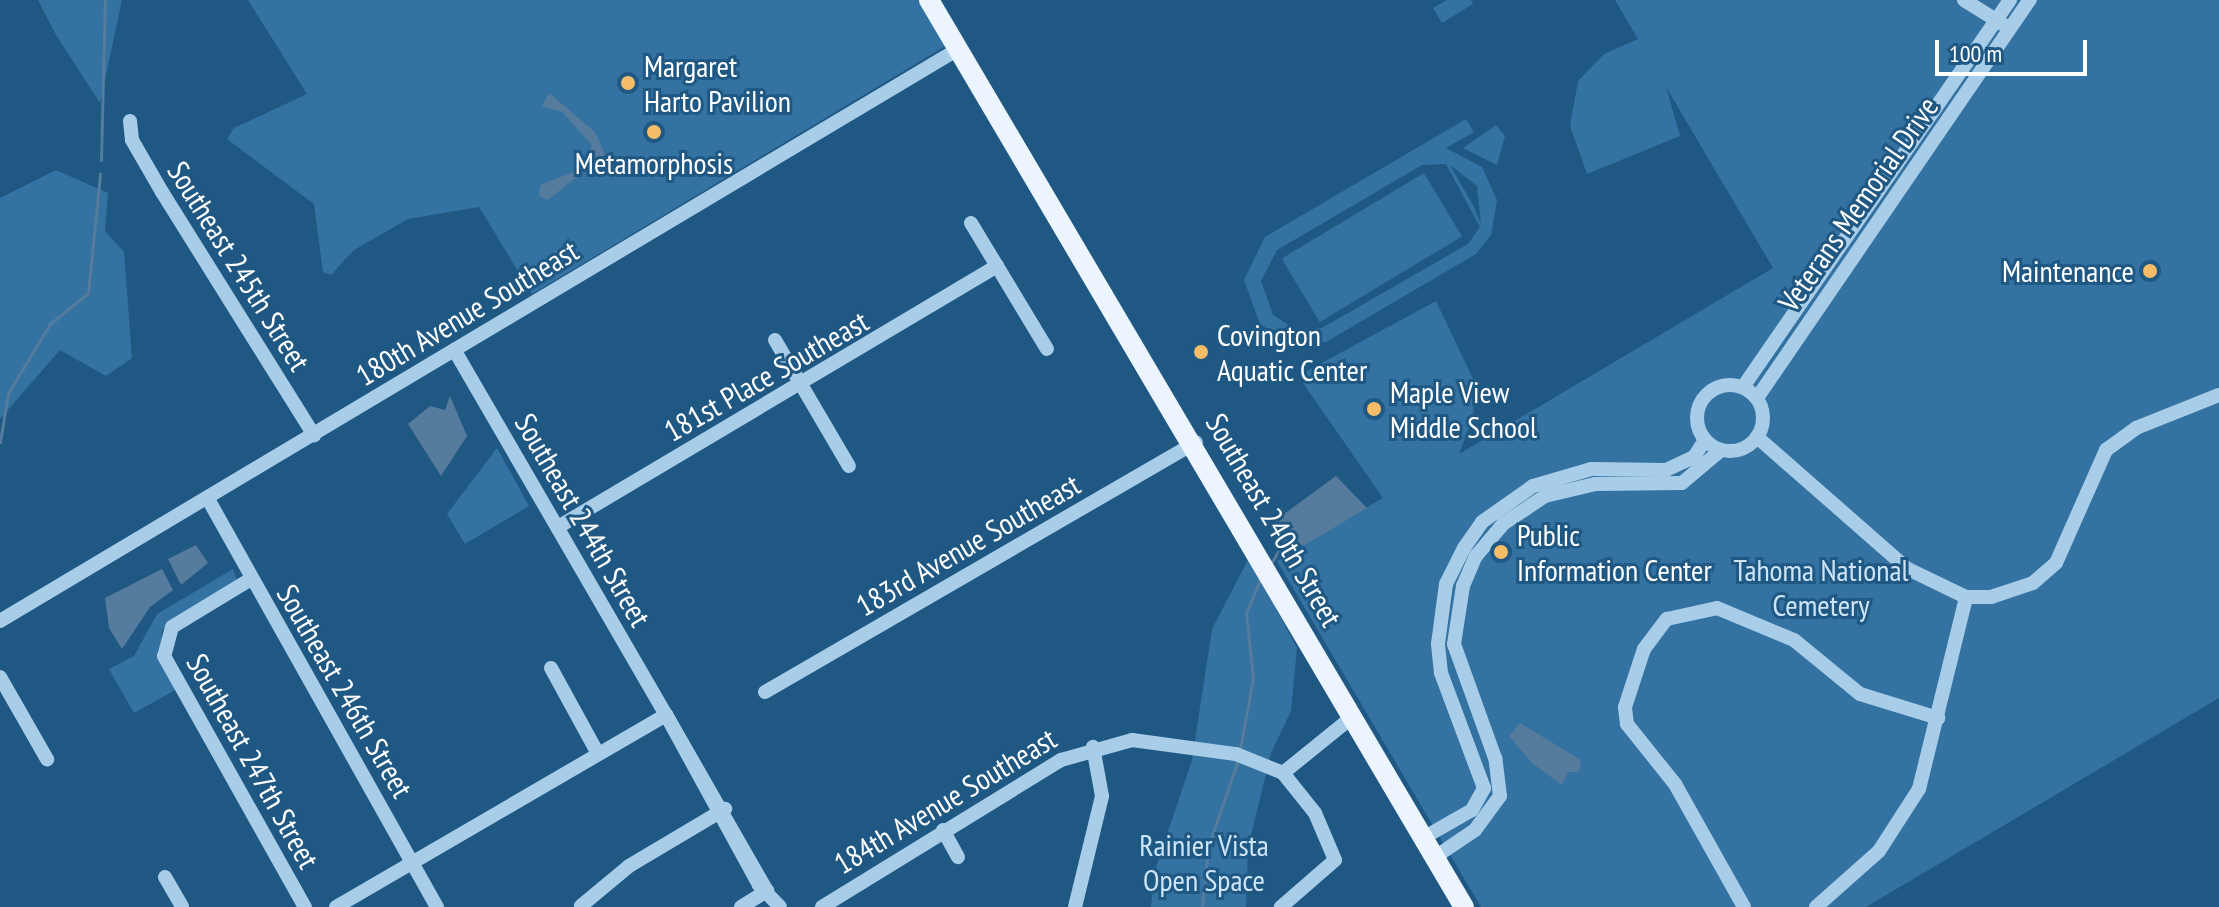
<!DOCTYPE html>
<html>
<head>
<meta charset="utf-8">
<style>
  body { margin:0 }
  #map { position:relative; width:2219px; height:907px; overflow:hidden; background:#205884; font-family:"PT Sans Narrow",sans-serif }
  div>[style] { position:absolute }
  .green>* { inset:0; background:#3472a2; transform-origin:0 0 }
  .water>* { inset:0; background:#557c9c }
  .stream>* { height:3px; margin:-1.5px; padding:0 1.5px; transform-origin:1.5px; border-radius:1.5px; background:#557c9c }
  .minor>* { height:14px; margin:-7px; padding:0 7px; transform-origin:7px; border-radius:7px; background:#a8cde9 }
  .minor>.ring { margin:-7px; padding:0; box-sizing:content-box; background:none; border:14px solid #a8cde9; border-radius:50% }
  .major>* { height:20px; margin:-10px; padding:0 10px; transform-origin:10px; border-radius:10px; background:#ecf5fe }
  .dots>* { width:22px; height:22px; translate:-50% -50%; box-sizing:border-box; border:4px solid #205884; border-radius:50% }
  span { translate:-50% -50%; white-space:nowrap; text-align:center; line-height:1.15; -webkit-text-stroke:6px #205884; paint-order:stroke }
  .poi-label { font-size:30px; color:#fff }
  .left { translate:0 -50%; text-align:left }
  .right { translate:-100% -50%; text-align:right }
  .street-label { font-size:30px; color:#fff }
  .park-label { font-size:30px; color:#cde5f7 }
  .scale { position:absolute; left:1935px; top:40px; width:152px; height:36px; box-sizing:border-box; border:4px solid #fff; border-top:0; padding-left:10px; font-size:24px; line-height:28px; white-space:nowrap; color:#fff; -webkit-text-stroke:6px #205884; paint-order:stroke }
</style>
</head>
<body>
<div id="map">
  <div class="green">
    <div style="clip-path:polygon(38px 0,122px 0,100px 103px,56px 35px)"></div>
    <div style="clip-path:polygon(248px 0,919px 0,947px 45px,532px 294px,479px 207px,408px 219px,354px 250px,331px 275px,323px 272px,314px 204px,227px 139px,234px 128px,307px 94px)"></div>
    <div style="clip-path:polygon(1447px 0,1471px 0,1473px 4px,1442px 23px,1433px 8px)"></div>
    <div style="clip-path:polygon(1615px 0,2219px 0,2219px 698px,1866px 907px,1481px 907px,1277px 561px,1383px 498px,1303px 383px,1307px 371px,1436px 301px,1475px 383px,1473px 418px,1459px 454px,1773px 268px,1666px 87px,1680px 136px,1587px 174px,1570px 126px,1578px 81px,1604px 54px,1638px 39px)"></div>
    <div style="clip-path:polygon(evenodd,1466px 119px,1474px 132px,1446px 148px,1482px 167px,1497px 200px,1491px 235px,1476px 254px,1326px 342px,1290px 343px,1260px 324px,1244px 280px,1265px 237px,1466px 119px,1446px 164px,1480px 227px,1468px 244px,1322px 328px,1295px 329px,1273px 315px,1261px 281px,1277px 250px,1422px 165px,1446px 164px,1466px 119px,1450px 165px,1477px 186px,1481px 224px,1473px 205px,1450px 165px)"></div>
    <div style="clip-path:polygon(1496px 125px,1505px 136px,1497px 165px,1463px 148px)"></div>
    <div style="clip-path:polygon(56px 170px,108px 193px,105px 231px,124px 252px,132px 358px,106px 376px,60px 350px,0 419px,0 198px)"></div>
    <div style="left:1424px;top:173px;width:74px;height:166px;rotate:59deg"></div>
    <div style="clip-path:polygon(497px 448px,529px 506px,465px 544px,447px 514px)"></div>
    <div style="clip-path:polygon(1249px 558px,1297px 648px,1291px 711px,1271px 753px,1248px 848px,1246px 907px,1151px 907px,1154px 873px,1192px 760px,1212px 629px)"></div>
    <div style="clip-path:polygon(233px 569px,237px 580px,162px 630px,159px 659px,177px 689px,134px 713px,109px 669px,134px 656px,157px 614px)"></div>
  </div>
  <div class="water">
    <div style="clip-path:polygon(549px 93px,595px 132px,605px 154px,548px 200px,539px 196px,540px 185px,581px 169px,592px 145px,562px 112px,542px 106px)"></div>
    <div style="clip-path:polygon(450px 396px,467px 436px,441px 476px,408px 424px,430px 406px,445px 410px)"></div>
    <div style="clip-path:polygon(1336px 476px,1367px 508px,1285px 557px,1269px 525px)"></div>
    <div style="clip-path:polygon(196px 545px,208px 563px,181px 585px,168px 559px)"></div>
    <div style="clip-path:polygon(162px 569px,173px 590px,150px 607px,122px 649px,109px 628px,105px 598px)"></div>
    <div style="clip-path:polygon(1520px 723px,1581px 760px,1579px 772px,1568px 772px,1562px 785px,1532px 763px,1509px 736px)"></div>
  </div>
  <div class="stream">
    <div style="left:101px;top:160px;width:160px;rotate:-88.6deg"></div>
    <div style="left:0;top:442px;width:50px;rotate:-80.7deg"></div>
    <div style="left:8px;top:393px;width:81px;rotate:-58.7deg"></div>
    <div style="left:50px;top:324px;width:49px;rotate:-39.2deg"></div>
    <div style="left:88px;top:293px;width:120px;rotate:-84.2deg"></div>
    <div style="left:1270px;top:565px;width:17px;rotate:-59deg"></div>
    <div style="left:1240px;top:749px;width:72px;rotate:-79.6deg"></div>
    <div style="left:1253px;top:678px;width:65px;rotate:-96.1deg"></div>
    <div style="left:1246px;top:613px;width:38px;rotate:-67deg"></div>
    <div style="left:1202px;top:907px;width:60px;rotate:-84.3deg"></div>
    <div style="left:1208px;top:847px;width:92px;rotate:-71deg"></div>
  </div>
  <div class="minor">
    <div style="left:1964px;top:0;width:47px;rotate:32deg"></div>
    <div style="left:130px;top:121px;width:19px;rotate:84deg"></div>
    <div style="left:132px;top:140px;width:60px;rotate:60deg"></div>
    <div style="left:162px;top:192px;width:287px;rotate:58deg"></div>
    <div style="left:971px;top:223px;width:147px;rotate:58.9deg"></div>
    <div style="left:775px;top:340px;width:146px;rotate:59.6deg"></div>
    <div class="ring" style="left:1697px;top:385px;width:52px;height:52px"></div>
    <div style="left:1743px;top:387px;width:470px;rotate:-55.4deg"></div>
    <div style="left:1757px;top:398px;width:483px;rotate:-55.6deg"></div>
    <div style="left:1757px;top:437px;width:201px;rotate:41.2deg"></div>
    <div style="left:1908px;top:569px;width:64px;rotate:25.8deg"></div>
    <div style="left:1966px;top:597px;width:25px"></div>
    <div style="left:1991px;top:597px;width:44px;rotate:-18.4deg"></div>
    <div style="left:2033px;top:583px;width:30px;rotate:-41deg"></div>
    <div style="left:2056px;top:563px;width:124px;rotate:-66.1deg"></div>
    <div style="left:2106px;top:450px;width:37px;rotate:-36deg"></div>
    <div style="left:2136px;top:428px;width:89px;rotate:-21.7deg"></div>
    <div style="left:208px;top:499px;width:468px;rotate:60.7deg"></div>
    <div style="left:558px;top:527px;width:511px;rotate:-30.73deg"></div>
    <div style="left:251px;top:579px;width:92px;rotate:148.7deg"></div>
    <div style="left:172px;top:627px;width:30px;rotate:105deg"></div>
    <div style="left:164px;top:656px;width:288px;rotate:60.7deg"></div>
    <div style="left:0;top:621px;width:1118px;rotate:-30.83deg"></div>
    <div style="left:551px;top:668px;width:98px;rotate:61.3deg"></div>
    <div style="left:0;top:677px;width:95px;rotate:60.2deg"></div>
    <div style="left:765px;top:692px;width:498px;rotate:-30.1deg"></div>
    <div style="left:1283px;top:773px;width:87px;rotate:-39deg"></div>
    <div style="left:943px;top:830px;width:31px;rotate:61deg"></div>
    <div style="left:1423px;top:838px;width:56px;rotate:-29.7deg"></div>
    <div style="left:1472px;top:810px;width:25px;rotate:-61deg"></div>
    <div style="left:1484px;top:788px;width:123px;rotate:-110.5deg"></div>
    <div style="left:1441px;top:673px;width:29px;rotate:-96deg"></div>
    <div style="left:1438px;top:644px;width:61px;rotate:-82.4deg"></div>
    <div style="left:1446px;top:584px;width:40px;rotate:-63.4deg"></div>
    <div style="left:1464px;top:548px;width:32px;rotate:-55deg"></div>
    <div style="left:1482px;top:522px;width:62px;rotate:-35.2deg"></div>
    <div style="left:1533px;top:486px;width:60px;rotate:-16.3deg"></div>
    <div style="left:1591px;top:469px;width:75px;rotate:0.8deg"></div>
    <div style="left:1666px;top:470px;width:31px;rotate:-25deg"></div>
    <div style="left:1694px;top:457px;width:20px;rotate:-57deg"></div>
    <div style="left:1435px;top:857px;width:48px;rotate:-34deg"></div>
    <div style="left:1475px;top:830px;width:42px;rotate:-53.7deg"></div>
    <div style="left:1500px;top:796px;width:38px;rotate:-97deg"></div>
    <div style="left:1495px;top:758px;width:121px;rotate:-109.8deg"></div>
    <div style="left:1454px;top:644px;width:59px;rotate:-81.2deg"></div>
    <div style="left:1463px;top:586px;width:33px;rotate:-67deg"></div>
    <div style="left:1476px;top:556px;width:42px;rotate:-49.8deg"></div>
    <div style="left:1503px;top:524px;width:50px;rotate:-33.7deg"></div>
    <div style="left:1545px;top:496px;width:51px;rotate:-13.5deg"></div>
    <div style="left:1595px;top:484px;width:87px;rotate:-0.7deg"></div>
    <div style="left:1682px;top:483px;width:51px;rotate:-40.2deg"></div>
    <div style="left:165px;top:877px;width:34px;rotate:60deg"></div>
    <div style="left:767px;top:891px;width:203px;rotate:-119.8deg"></div>
    <div style="left:666px;top:715px;width:194px;rotate:61.3deg"></div>
    <div style="left:759px;top:885px;width:30px;rotate:46deg"></div>
    <div style="left:581px;top:906px;width:62px;rotate:-39.8deg"></div>
    <div style="left:629px;top:866px;width:112px;rotate:-30.7deg"></div>
    <div style="left:336px;top:907px;width:382px;rotate:-30.2deg"></div>
    <div style="left:666px;top:715px;width:422px;rotate:-120.1deg"></div>
    <div style="left:741px;top:907px;width:31px;rotate:-32deg"></div>
    <div style="left:822px;top:907px;width:281px;rotate:-31.6deg"></div>
    <div style="left:1061px;top:760px;width:74px;rotate:-15.7deg"></div>
    <div style="left:1132px;top:740px;width:105px;rotate:7.7deg"></div>
    <div style="left:1236px;top:754px;width:51px;rotate:22deg"></div>
    <div style="left:1283px;top:773px;width:51px;rotate:51.3deg"></div>
    <div style="left:1315px;top:813px;width:51px;rotate:66.9deg"></div>
    <div style="left:1335px;top:860px;width:72px;rotate:139deg"></div>
    <div style="left:1075px;top:907px;width:114px;rotate:-76.3deg"></div>
    <div style="left:1102px;top:796px;width:50px;rotate:-100.4deg"></div>
    <div style="left:1744px;top:907px;width:141px;rotate:-119.3deg"></div>
    <div style="left:1675px;top:784px;width:77px;rotate:-128.7deg"></div>
    <div style="left:1627px;top:724px;width:17px;rotate:-97deg"></div>
    <div style="left:1625px;top:707px;width:61px;rotate:-71.9deg"></div>
    <div style="left:1644px;top:649px;width:38px;rotate:-53deg"></div>
    <div style="left:1667px;top:619px;width:51px;rotate:-12.4deg"></div>
    <div style="left:1717px;top:608px;width:83px;rotate:22.6deg"></div>
    <div style="left:1794px;top:640px;width:85px;rotate:39.3deg"></div>
    <div style="left:1860px;top:694px;width:82px;rotate:17.1deg"></div>
    <div style="left:1816px;top:907px;width:84px;rotate:-41.6deg"></div>
    <div style="left:1879px;top:851px;width:74px;rotate:-57.2deg"></div>
    <div style="left:1919px;top:789px;width:198px;rotate:-76.2deg"></div>
  </div>
  <div class="major">
    <div style="left:929px;top:0;width:1053px;rotate:59.47deg"></div>
  </div>
  <div class="dots">
    <div style="left:628px;top:83px;background:#f6bd69"></div>
    <div style="left:654px;top:132px;background:#f6bd69"></div>
    <div style="left:2150px;top:271px;background:#f6bd69"></div>
    <div style="left:1201px;top:352px;background:#f6bd69"></div>
    <div style="left:1374px;top:409px;background:#f6bd69"></div>
    <div style="left:1501px;top:552px;background:#f6bd69"></div>
  </div>
  <div class="poi-label">
    <span class="left" style="left:644px;top:83px">Margaret<br>Harto Pavilion</span>
    <span style="left:654px;top:163px">Metamorphosis</span>
    <span class="right" style="left:2134px;top:271px">Maintenance</span>
    <span class="left" style="left:1217px;top:352px">Covington<br>Aquatic Center</span>
    <span class="left" style="left:1390px;top:409px">Maple View<br>Middle School</span>
    <span class="left" style="left:1517px;top:552px">Public<br>Information Center</span>
  </div>
  <div class="street-label">
    <span style="left:1858px;top:204px;rotate:-55deg">Veterans Memorial Drive</span>
    <span style="left:239px;top:266px;rotate:58deg">Southeast 245th Street</span>
    <span style="left:467px;top:313px;rotate:-31deg">180th Avenue Southeast</span>
    <span style="left:766px;top:376px;rotate:-30deg">181st Place Southeast</span>
    <span style="left:583px;top:520px;rotate:60deg">Southeast 244th Street</span>
    <span style="left:1274px;top:520px;rotate:60deg">Southeast 240th Street</span>
    <span style="left:968px;top:545px;rotate:-30deg">183rd Avenue Southeast</span>
    <span style="left:345px;top:691px;rotate:60deg">Southeast 246th Street</span>
    <span style="left:253px;top:761px;rotate:61deg">Southeast 247th Street</span>
    <span style="left:945px;top:801px;rotate:-31deg">184th Avenue Southeast</span>
  </div>
  <div class="park-label">
    <span style="left:1821px;top:587px">Tahoma National<br>Cemetery</span>
    <span style="left:1204px;top:862px">Rainier Vista<br>Open Space</span>
  </div>
  <div class="scale">100 m</div>
</div>
</body>
</html>
